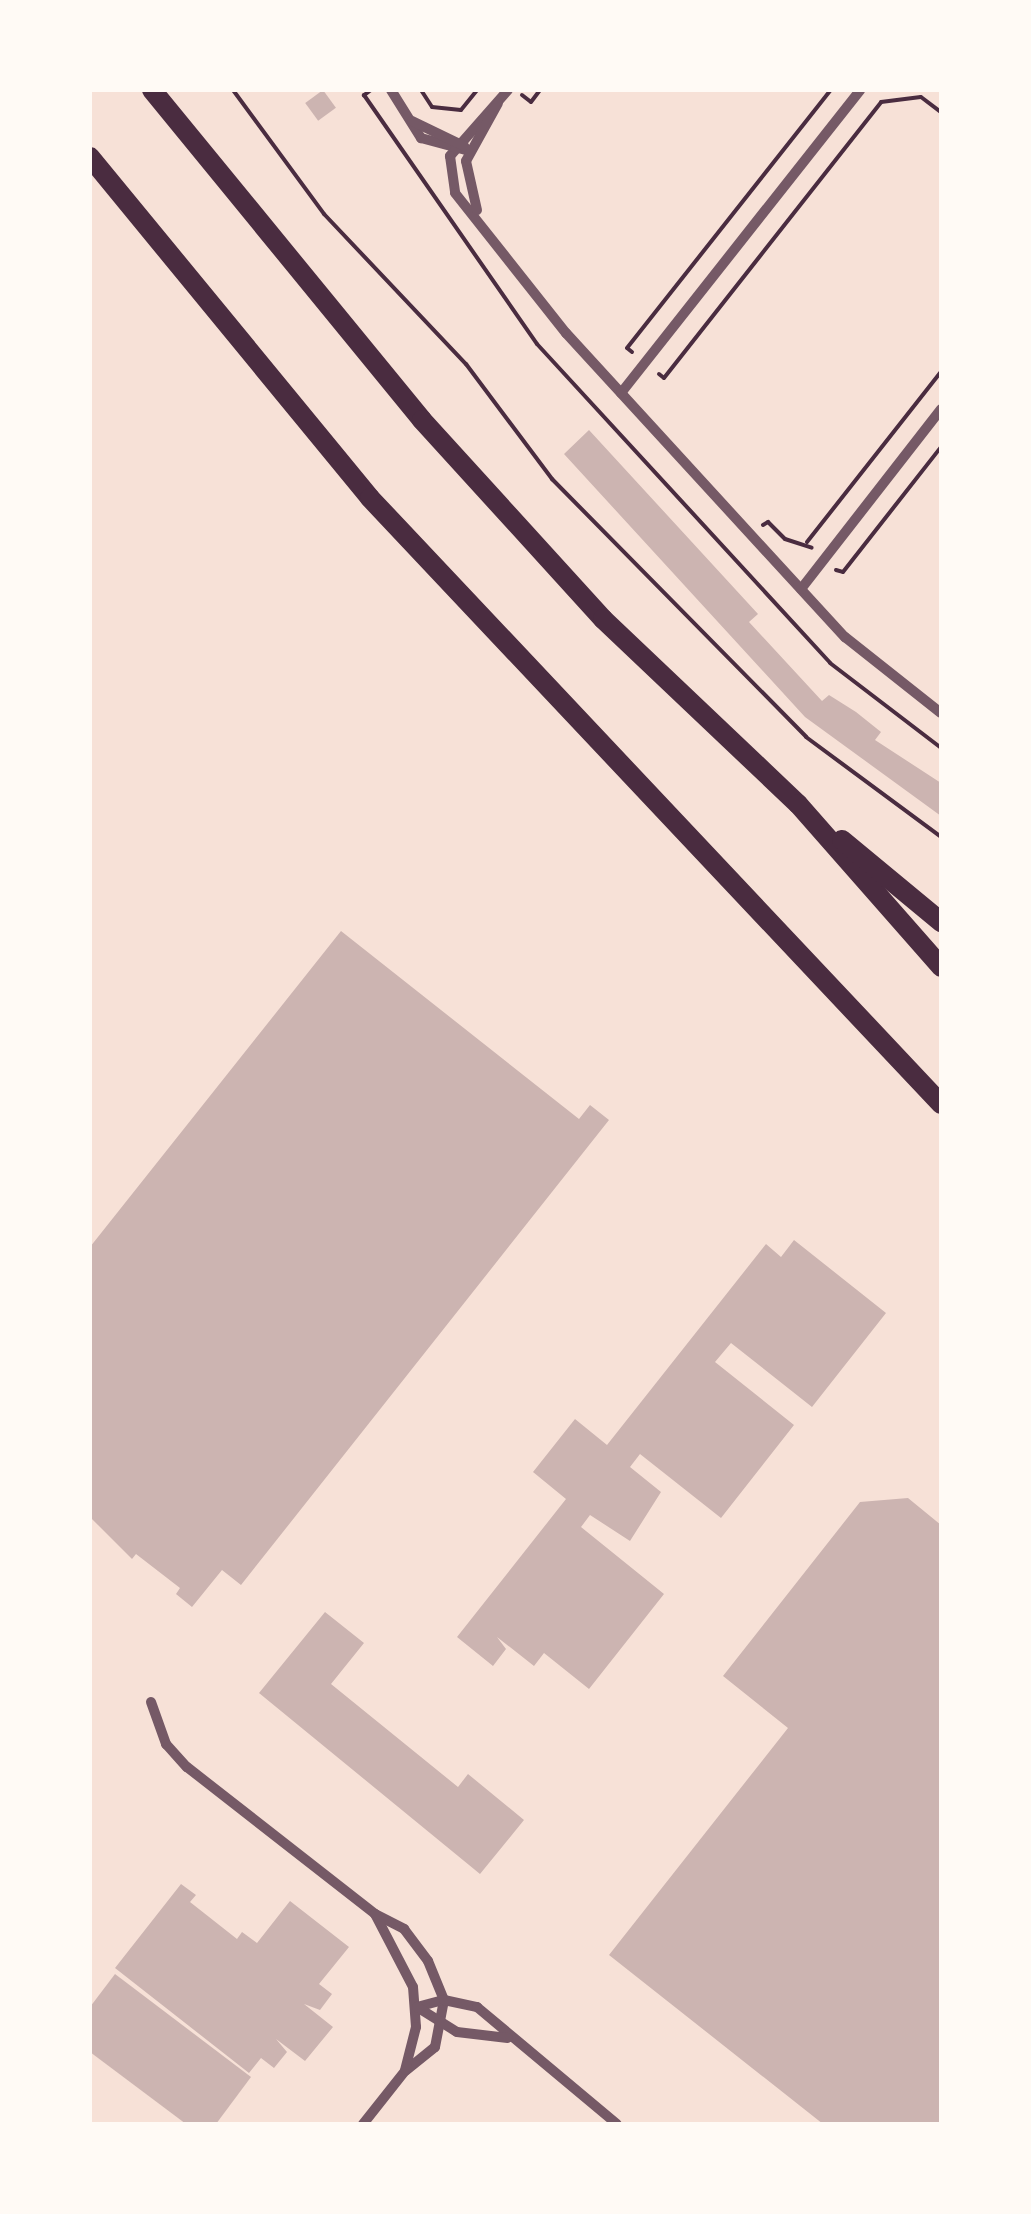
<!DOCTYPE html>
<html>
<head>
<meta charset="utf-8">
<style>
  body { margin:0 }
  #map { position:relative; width:1031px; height:2214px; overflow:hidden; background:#f7e1d7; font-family:Manrope,sans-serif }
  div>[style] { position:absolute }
  .building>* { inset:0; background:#ccb4b1; transform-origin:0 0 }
  .path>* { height:4px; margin:-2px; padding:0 2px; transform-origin:2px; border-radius:2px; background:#4a2c40 }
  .minor>* { height:10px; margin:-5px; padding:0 5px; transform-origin:5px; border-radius:5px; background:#755966 }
  .motorway>* { height:20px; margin:-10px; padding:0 10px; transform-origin:10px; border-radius:10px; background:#4a2c40 }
  span { translate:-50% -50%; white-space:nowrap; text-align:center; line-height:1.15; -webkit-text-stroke:10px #fffaf5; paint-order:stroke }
  .frame { position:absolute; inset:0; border:92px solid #fffaf5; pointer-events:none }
</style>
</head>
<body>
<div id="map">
  <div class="building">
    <div style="left:323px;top:90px;width:22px;height:22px;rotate:54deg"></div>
    <div style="clip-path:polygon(589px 430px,758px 614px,749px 622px,822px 701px,829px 695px,856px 712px,881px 732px,875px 740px,941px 783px,941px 816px,805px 717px,564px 454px)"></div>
    <div style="clip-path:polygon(341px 931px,579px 1119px,590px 1105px,609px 1120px,241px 1585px,222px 1570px,192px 1607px,176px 1594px,180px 1588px,136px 1554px,132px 1559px,90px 1517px,90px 1247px)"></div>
    <div style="clip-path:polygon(794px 1240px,886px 1313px,812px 1407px,731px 1343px,715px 1362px,794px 1425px,721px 1518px,640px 1454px,630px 1467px,661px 1492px,630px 1541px,590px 1515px,581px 1527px,664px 1594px,589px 1689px,544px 1653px,534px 1666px,497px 1637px,506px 1649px,493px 1666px,457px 1637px,566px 1499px,533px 1472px,575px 1419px,607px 1445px,766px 1244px,781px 1257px)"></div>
    <div style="clip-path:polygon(908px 1498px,941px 1525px,941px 2124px,823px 2124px,609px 1955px,788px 1728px,723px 1676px,860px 1502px)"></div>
    <div style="clip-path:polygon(325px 1612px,364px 1643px,331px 1684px,458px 1787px,468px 1774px,524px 1820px,480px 1874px,259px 1693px)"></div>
    <div style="clip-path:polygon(181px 1884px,196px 1895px,190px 1902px,237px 1939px,242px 1932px,257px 1943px,290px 1901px,349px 1947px,319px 1984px,332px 1994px,320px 2010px,304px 2004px,333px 2027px,305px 2061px,276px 2039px,287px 2052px,274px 2068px,261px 2058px,249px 2073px,115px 1968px)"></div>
    <div style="clip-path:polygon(115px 1974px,251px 2077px,216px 2124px,186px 2124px,90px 2052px,90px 2007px)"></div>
  </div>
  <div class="path">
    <div style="left:233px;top:90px;width:154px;rotate:53.7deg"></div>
    <div style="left:324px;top:214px;width:207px;rotate:46.6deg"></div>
    <div style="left:466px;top:364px;width:144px;rotate:53.2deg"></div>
    <div style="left:552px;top:479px;width:362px;rotate:45.4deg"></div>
    <div style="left:806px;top:737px;width:168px;rotate:36.5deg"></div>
    <div style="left:371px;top:90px;width:9px;rotate:144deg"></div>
    <div style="left:364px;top:95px;width:303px;rotate:55.2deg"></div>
    <div style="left:537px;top:344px;width:433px;rotate:47.4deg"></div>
    <div style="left:830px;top:663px;width:140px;rotate:37.4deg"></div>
    <div style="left:421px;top:90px;width:20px;rotate:57deg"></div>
    <div style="left:432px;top:107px;width:29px;rotate:6deg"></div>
    <div style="left:461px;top:110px;width:26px;rotate:-51deg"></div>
    <div style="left:522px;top:95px;width:11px;rotate:38deg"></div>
    <div style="left:531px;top:102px;width:15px;rotate:-53deg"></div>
    <div style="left:632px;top:352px;width:6px;rotate:-141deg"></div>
    <div style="left:627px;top:348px;width:329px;rotate:-51.7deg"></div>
    <div style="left:659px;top:374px;width:6px;rotate:39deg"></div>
    <div style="left:664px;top:378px;width:351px;rotate:-51.8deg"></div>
    <div style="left:881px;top:102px;width:40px;rotate:-7.1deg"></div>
    <div style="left:921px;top:97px;width:25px;rotate:37deg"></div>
    <div style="left:763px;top:525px;width:6px;rotate:-31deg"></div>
    <div style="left:768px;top:522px;width:24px;rotate:45deg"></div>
    <div style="left:785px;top:539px;width:28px;rotate:18deg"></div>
    <div style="left:807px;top:542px;width:216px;rotate:-51.8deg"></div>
    <div style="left:836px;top:570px;width:7px;rotate:16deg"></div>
    <div style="left:843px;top:572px;width:159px;rotate:-51.9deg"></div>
  </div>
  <div class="minor">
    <div style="left:391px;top:90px;width:57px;rotate:58deg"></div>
    <div style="left:421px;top:138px;width:51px;rotate:14.9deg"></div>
    <div style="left:508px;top:90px;width:88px;rotate:131.3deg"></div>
    <div style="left:450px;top:156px;width:37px;rotate:82deg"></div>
    <div style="left:455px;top:193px;width:179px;rotate:51.6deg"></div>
    <div style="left:566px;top:333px;width:413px;rotate:47.5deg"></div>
    <div style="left:845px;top:637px;width:122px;rotate:38.4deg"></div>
    <div style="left:412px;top:121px;width:58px;rotate:25.7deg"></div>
    <div style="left:477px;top:210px;width:50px;rotate:-102.7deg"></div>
    <div style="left:466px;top:161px;width:66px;rotate:-61.1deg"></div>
    <div style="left:621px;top:393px;width:386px;rotate:-51.7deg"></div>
    <div style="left:801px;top:589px;width:228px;rotate:-52.1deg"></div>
    <div style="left:151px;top:1702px;width:45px;rotate:70.3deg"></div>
    <div style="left:166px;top:1744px;width:31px;rotate:48deg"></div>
    <div style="left:187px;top:1767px;width:239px;rotate:38deg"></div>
    <div style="left:375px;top:1914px;width:33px;rotate:27deg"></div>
    <div style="left:404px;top:1929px;width:40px;rotate:53deg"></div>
    <div style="left:428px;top:1961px;width:42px;rotate:67.7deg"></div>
    <div style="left:444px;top:2000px;width:48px;rotate:100.8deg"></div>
    <div style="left:435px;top:2047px;width:38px;rotate:141deg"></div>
    <div style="left:405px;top:2071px;width:68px;rotate:128.4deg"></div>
    <div style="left:375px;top:1914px;width:82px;rotate:62.5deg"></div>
    <div style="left:413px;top:1987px;width:40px;rotate:85.7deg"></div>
    <div style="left:416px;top:2027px;width:44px;rotate:104.3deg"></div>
    <div style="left:417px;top:2007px;width:28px;rotate:-15deg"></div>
    <div style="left:444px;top:2000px;width:34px;rotate:12deg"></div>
    <div style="left:477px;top:2007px;width:182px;rotate:39.9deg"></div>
    <div style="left:417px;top:2007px;width:47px;rotate:32deg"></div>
    <div style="left:457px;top:2032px;width:51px;rotate:6.7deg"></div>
  </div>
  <div class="motorway">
    <div style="left:152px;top:90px;width:426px;rotate:50.7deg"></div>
    <div style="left:422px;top:420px;width:269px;rotate:47.7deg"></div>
    <div style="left:603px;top:619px;width:269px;rotate:43.5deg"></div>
    <div style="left:798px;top:804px;width:217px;rotate:48.7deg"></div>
    <div style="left:90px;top:157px;width:441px;rotate:50.6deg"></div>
    <div style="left:370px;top:498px;width:833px;rotate:46.7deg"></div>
    <div style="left:842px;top:840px;width:129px;rotate:39.6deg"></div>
  </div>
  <div class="frame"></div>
</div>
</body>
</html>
